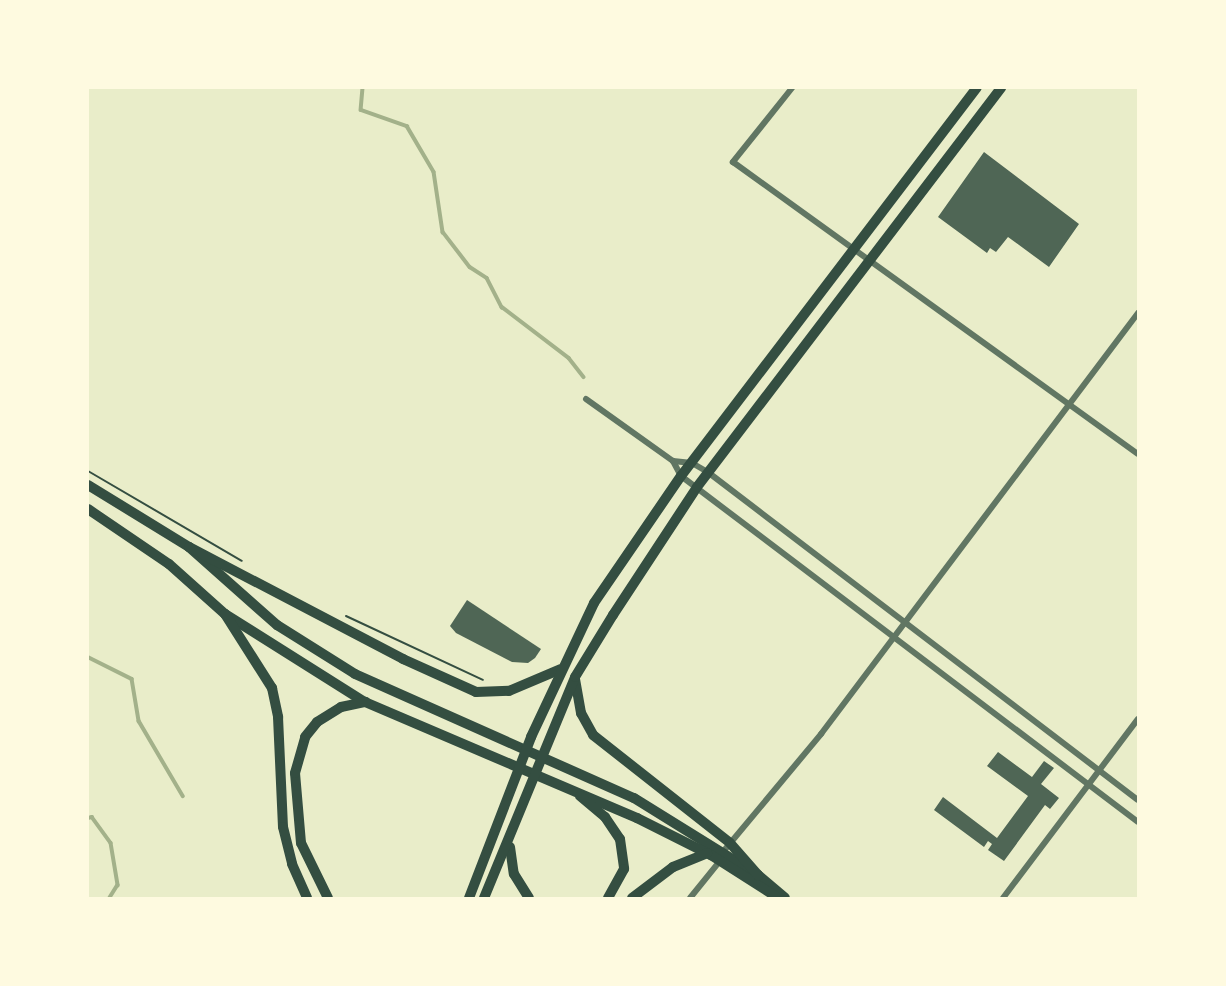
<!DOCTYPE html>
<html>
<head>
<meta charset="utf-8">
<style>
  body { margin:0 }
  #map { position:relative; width:1226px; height:986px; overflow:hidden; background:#e9edc9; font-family:"Public Sans",sans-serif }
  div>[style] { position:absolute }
  .stream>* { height:3.5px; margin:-1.75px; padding:0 1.75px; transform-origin:1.75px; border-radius:1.75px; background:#a3b18a }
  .building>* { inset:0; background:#4f6655 }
  .path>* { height:2px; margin:-1px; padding:0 1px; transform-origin:1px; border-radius:1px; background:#344e41 }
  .minor>* { height:6px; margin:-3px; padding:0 3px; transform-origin:3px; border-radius:3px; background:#617663 }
  .primary>* { height:10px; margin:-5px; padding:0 5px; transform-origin:5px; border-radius:5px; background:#344e41 }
  .trunk>* { height:10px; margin:-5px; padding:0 5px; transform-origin:5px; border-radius:5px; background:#344e41 }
  span { translate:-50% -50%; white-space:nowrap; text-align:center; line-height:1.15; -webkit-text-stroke:6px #fefae0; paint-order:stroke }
  .frame { position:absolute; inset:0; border:89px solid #fefae0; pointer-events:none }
</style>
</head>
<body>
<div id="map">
  <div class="stream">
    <div style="left:363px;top:88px;width:22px;rotate:95deg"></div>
    <div style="left:361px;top:110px;width:49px;rotate:19.2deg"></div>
    <div style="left:407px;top:126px;width:53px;rotate:59.6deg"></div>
    <div style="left:434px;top:172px;width:61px;rotate:81.5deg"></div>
    <div style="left:443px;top:232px;width:44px;rotate:52.4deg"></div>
    <div style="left:470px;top:267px;width:20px;rotate:33deg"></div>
    <div style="left:487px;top:278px;width:33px;rotate:63deg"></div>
    <div style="left:502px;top:307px;width:84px;rotate:37.3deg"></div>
    <div style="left:569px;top:358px;width:24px;rotate:52deg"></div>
    <div style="left:88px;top:657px;width:49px;rotate:26.6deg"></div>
    <div style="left:132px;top:679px;width:43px;rotate:80.5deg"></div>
    <div style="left:139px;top:721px;width:87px;rotate:59.6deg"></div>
    <div style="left:88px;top:818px;width:4px;rotate:-14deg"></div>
    <div style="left:92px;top:817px;width:32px;rotate:54deg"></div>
    <div style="left:111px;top:843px;width:43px;rotate:80.5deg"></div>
    <div style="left:118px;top:885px;width:15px;rotate:122deg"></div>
  </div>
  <div class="building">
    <div style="clip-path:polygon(984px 152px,1079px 224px,1049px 267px,1008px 237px,996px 252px,990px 248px,987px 253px,938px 217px)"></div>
    <div style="clip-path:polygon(467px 600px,541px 649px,535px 658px,528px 663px,512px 662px,456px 633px,450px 626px)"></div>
    <div style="clip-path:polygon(998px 752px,1032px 777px,1044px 761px,1054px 768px,1041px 784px,1059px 798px,1050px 809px,1045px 805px,1004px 861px,988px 850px,992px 844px,988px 841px,984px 847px,934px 810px,943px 797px,997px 838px,1028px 796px,987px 766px)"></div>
  </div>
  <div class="path">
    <div style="left:88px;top:471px;width:178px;rotate:30.3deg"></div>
    <div style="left:346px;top:616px;width:151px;rotate:25deg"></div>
  </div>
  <div class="minor">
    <div style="left:792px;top:88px;width:95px;rotate:128.6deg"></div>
    <div style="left:733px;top:162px;width:499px;rotate:35.8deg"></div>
    <div style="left:586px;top:399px;width:107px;rotate:35.5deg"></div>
    <div style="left:673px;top:461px;width:17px;rotate:62deg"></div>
    <div style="left:681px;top:476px;width:573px;rotate:37.13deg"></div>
    <div style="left:673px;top:461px;width:19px;rotate:6deg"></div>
    <div style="left:692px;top:463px;width:20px;rotate:30deg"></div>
    <div style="left:709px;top:473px;width:539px;rotate:37.32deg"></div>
    <div style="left:722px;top:853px;width:155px;rotate:-50.2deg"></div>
    <div style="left:821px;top:734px;width:527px;rotate:-53.02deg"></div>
    <div style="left:690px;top:898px;width:48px;rotate:-51deg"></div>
    <div style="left:1003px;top:898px;width:224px;rotate:-53deg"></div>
  </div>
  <div class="primary">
    <div style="left:88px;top:485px;width:119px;rotate:31.5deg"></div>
    <div style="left:189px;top:547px;width:118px;rotate:41.6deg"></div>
    <div style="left:277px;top:625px;width:92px;rotate:32.1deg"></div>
    <div style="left:355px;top:674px;width:305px;rotate:24deg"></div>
    <div style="left:634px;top:798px;width:146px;rotate:31.8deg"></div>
    <div style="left:758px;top:875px;width:35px;rotate:40deg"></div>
    <div style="left:88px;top:509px;width:98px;rotate:34.2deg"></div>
    <div style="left:169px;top:564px;width:75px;rotate:41.8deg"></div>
    <div style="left:225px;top:614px;width:165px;rotate:32.2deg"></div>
    <div style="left:365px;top:702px;width:296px;rotate:23.1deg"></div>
    <div style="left:637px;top:818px;width:83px;rotate:26.6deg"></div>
    <div style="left:711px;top:855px;width:76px;rotate:32.6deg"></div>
  </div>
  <div class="trunk">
    <div style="left:189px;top:547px;width:242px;rotate:27.6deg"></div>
    <div style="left:403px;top:659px;width:80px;rotate:24.3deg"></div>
    <div style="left:476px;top:692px;width:33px;rotate:-2deg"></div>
    <div style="left:509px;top:691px;width:56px;rotate:-22.9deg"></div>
    <div style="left:225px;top:614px;width:88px;rotate:57.6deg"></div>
    <div style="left:272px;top:688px;width:30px;rotate:78deg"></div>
    <div style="left:278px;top:717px;width:110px;rotate:87.4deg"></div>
    <div style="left:283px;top:827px;width:38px;rotate:76deg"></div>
    <div style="left:292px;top:864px;width:37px;rotate:66deg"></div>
    <div style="left:575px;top:679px;width:35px;rotate:80deg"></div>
    <div style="left:581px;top:713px;width:25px;rotate:61deg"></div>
    <div style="left:593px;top:735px;width:174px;rotate:38.2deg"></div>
    <div style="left:730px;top:843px;width:43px;rotate:48.8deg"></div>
    <div style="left:580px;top:796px;width:33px;rotate:40deg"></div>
    <div style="left:605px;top:817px;width:27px;rotate:56deg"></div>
    <div style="left:620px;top:839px;width:30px;rotate:82deg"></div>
    <div style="left:624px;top:869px;width:33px;rotate:119deg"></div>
    <div style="left:510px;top:847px;width:27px;rotate:82deg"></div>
    <div style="left:514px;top:874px;width:28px;rotate:58deg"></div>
    <div style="left:328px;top:898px;width:61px;rotate:-116.1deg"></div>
    <div style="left:301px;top:843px;width:70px;rotate:-94.9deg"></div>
    <div style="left:295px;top:773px;width:37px;rotate:-74deg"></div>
    <div style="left:305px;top:737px;width:19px;rotate:-51deg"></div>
    <div style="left:317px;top:722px;width:28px;rotate:-32deg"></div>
    <div style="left:341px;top:707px;width:25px;rotate:-12deg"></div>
    <div style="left:469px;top:898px;width:173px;rotate:-68.9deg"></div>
    <div style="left:531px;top:737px;width:148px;rotate:-64.8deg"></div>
    <div style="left:594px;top:603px;width:154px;rotate:-55.6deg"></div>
    <div style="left:681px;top:476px;width:488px;rotate:-52.7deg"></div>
    <div style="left:484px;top:898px;width:239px;rotate:-67.6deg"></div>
    <div style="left:575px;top:677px;width:73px;rotate:-58.5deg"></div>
    <div style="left:613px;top:615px;width:153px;rotate:-56.7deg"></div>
    <div style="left:697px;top:487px;width:502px;rotate:-52.7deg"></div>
    <div style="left:632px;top:898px;width:51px;rotate:-37.1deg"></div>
    <div style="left:673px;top:867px;width:37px;rotate:-22deg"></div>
  </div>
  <div class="frame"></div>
</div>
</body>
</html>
